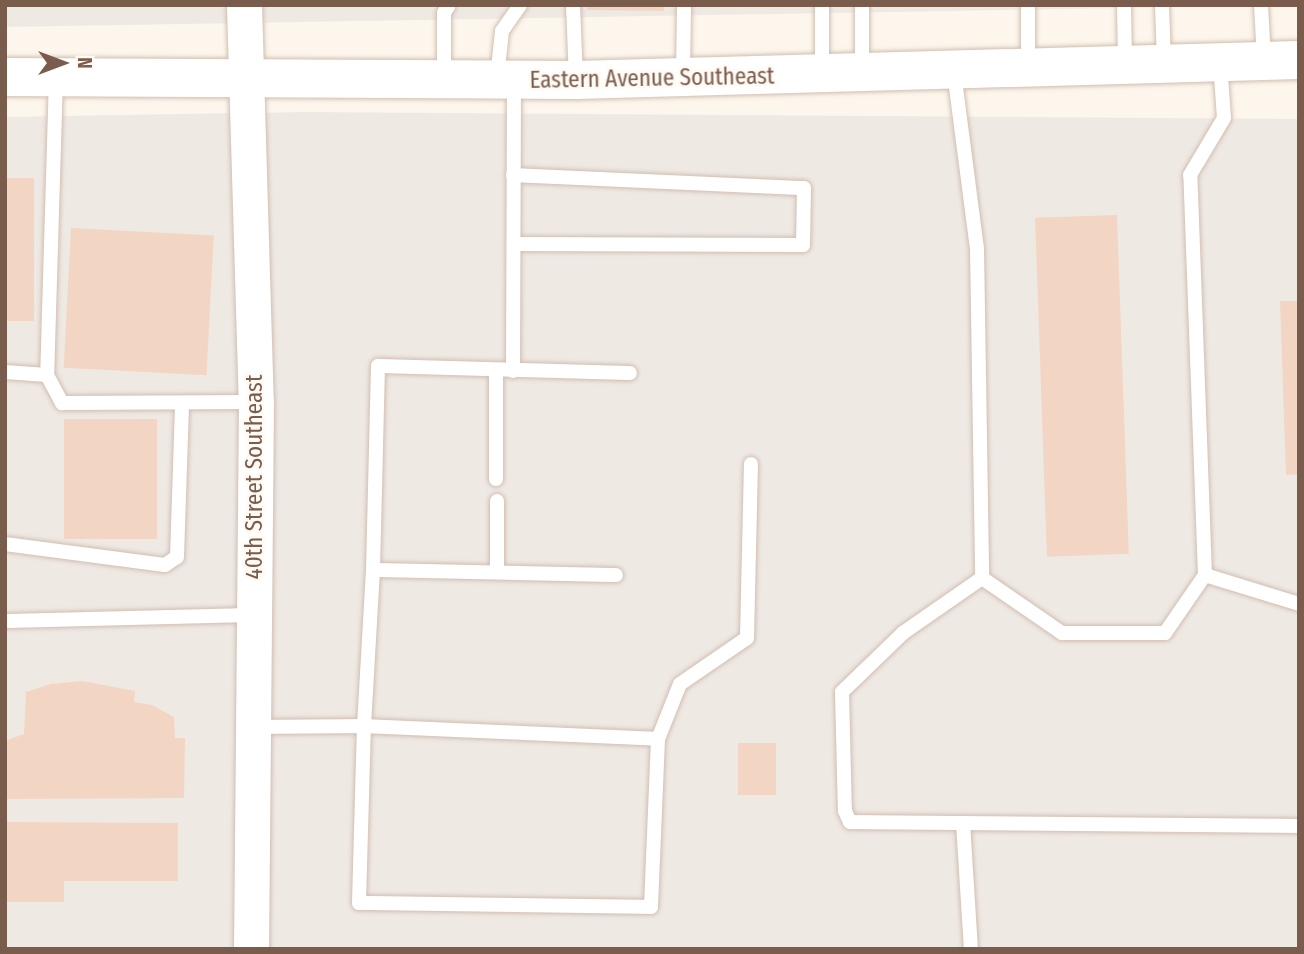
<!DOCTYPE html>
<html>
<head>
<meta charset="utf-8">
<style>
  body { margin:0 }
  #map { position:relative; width:1304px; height:954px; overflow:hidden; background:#fdf6ec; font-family:"Fira Sans Condensed",sans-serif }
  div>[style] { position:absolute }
  .industrial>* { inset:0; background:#efe9e4 }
  .building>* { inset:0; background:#f3d5c3; transform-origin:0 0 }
  .roads { filter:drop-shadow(0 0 2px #d1beb0) drop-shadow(0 0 2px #d1beb0) }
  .service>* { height:14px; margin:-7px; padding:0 7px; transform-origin:7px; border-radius:7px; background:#fff }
  .tertiary>* { height:35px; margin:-17.5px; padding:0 17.5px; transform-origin:17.5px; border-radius:17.5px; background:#fff }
  .secondary>* { height:38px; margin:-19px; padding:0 19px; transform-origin:19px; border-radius:19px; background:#fff }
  span { translate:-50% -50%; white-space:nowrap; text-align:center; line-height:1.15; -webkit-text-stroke:5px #fffaf3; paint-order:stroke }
  .street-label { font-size:23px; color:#7a5c4d }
  .frame { position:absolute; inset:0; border:7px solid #7a5c4d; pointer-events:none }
  .north { position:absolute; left:28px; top:28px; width:70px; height:70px; -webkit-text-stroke:5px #fffaf3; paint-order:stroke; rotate:90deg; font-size:19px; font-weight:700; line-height:28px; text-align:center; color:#7a5c4d }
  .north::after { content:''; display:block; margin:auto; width:24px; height:32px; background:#7a5c4d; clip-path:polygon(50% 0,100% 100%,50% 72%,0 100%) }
</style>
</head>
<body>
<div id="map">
  <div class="industrial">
    <div style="clip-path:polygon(5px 5px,1299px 5px,5px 27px)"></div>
    <div style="clip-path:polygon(307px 112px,1299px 119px,1299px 949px,5px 949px,5px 117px)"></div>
  </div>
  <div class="building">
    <div style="clip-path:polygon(587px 5px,664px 5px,664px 11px,587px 10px)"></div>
    <div style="left:5px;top:178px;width:29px;height:143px"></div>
    <div style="left:1117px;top:215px;width:339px;height:82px;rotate:88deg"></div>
    <div style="left:71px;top:228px;width:143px;height:140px;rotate:3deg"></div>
    <div style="clip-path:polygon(1280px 301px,1299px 301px,1299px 474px,1286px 475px)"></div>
    <div style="left:64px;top:419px;width:93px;height:120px"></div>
    <div style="clip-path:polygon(82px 681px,135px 691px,134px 702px,152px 705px,174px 717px,175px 738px,185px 738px,184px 798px,5px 799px,5px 741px,24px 734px,26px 692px,51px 684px)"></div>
    <div style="left:738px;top:743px;width:38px;height:52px"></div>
    <div style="clip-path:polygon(5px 822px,178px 823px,178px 881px,64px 881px,64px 902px,5px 902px)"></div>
  </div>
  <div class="roads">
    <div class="service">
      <div style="left:573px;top:5px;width:74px;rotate:87.7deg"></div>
      <div style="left:822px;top:5px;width:65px;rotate:90deg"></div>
      <div style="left:862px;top:5px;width:65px;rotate:90deg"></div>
      <div style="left:1028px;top:5px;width:62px;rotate:90deg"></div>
      <div style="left:1124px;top:5px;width:58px;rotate:89deg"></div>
      <div style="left:1162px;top:5px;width:58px;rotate:88deg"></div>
      <div style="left:1261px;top:5px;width:55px;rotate:86.9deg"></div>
      <div style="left:954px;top:72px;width:177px;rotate:82.6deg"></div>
      <div style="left:977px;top:248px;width:330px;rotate:89.1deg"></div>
      <div style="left:982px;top:578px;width:97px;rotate:34.5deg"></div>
      <div style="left:1062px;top:633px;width:103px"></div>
      <div style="left:1165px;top:633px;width:70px;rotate:-55.4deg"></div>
      <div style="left:1205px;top:575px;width:400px;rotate:-92.1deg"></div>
      <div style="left:1190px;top:175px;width:66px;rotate:-59.2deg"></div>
      <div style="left:1224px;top:118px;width:56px;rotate:-94.1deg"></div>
      <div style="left:56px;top:77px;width:298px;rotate:91.7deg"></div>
      <div style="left:47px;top:375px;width:32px;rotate:62deg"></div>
      <div style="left:62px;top:403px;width:194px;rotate:-0.3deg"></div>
      <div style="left:683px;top:77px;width:72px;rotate:-89.2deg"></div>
      <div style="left:497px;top:78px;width:47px;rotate:-83.9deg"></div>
      <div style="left:502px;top:31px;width:32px;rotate:-55deg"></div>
      <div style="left:444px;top:79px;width:66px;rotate:-90deg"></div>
      <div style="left:444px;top:13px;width:9px;rotate:-58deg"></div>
      <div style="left:513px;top:175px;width:291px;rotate:2.6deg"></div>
      <div style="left:804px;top:188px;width:57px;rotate:91deg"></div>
      <div style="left:803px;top:245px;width:289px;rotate:-179.8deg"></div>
      <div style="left:496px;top:370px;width:109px;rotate:90deg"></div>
      <div style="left:513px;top:371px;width:290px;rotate:-89.8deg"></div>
      <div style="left:5px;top:372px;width:42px;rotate:4.1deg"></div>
      <div style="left:497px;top:501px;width:71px;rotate:90deg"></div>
      <div style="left:5px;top:544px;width:161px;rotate:7.5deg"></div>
      <div style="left:165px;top:565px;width:14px;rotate:-34deg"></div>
      <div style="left:177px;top:557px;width:154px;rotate:-88.1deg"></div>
      <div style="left:373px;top:570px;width:243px;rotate:1.2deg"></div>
      <div style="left:1205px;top:575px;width:98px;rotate:17.1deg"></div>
      <div style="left:982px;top:578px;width:96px;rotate:145.2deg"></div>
      <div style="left:903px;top:633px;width:85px;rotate:136deg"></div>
      <div style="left:842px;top:692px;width:119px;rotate:88.6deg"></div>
      <div style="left:845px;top:811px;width:12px;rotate:66deg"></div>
      <div style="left:850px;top:822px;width:449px;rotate:0.5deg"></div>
      <div style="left:5px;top:621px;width:249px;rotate:-1.4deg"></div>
      <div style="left:254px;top:727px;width:110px;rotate:-0.5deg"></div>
      <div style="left:364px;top:726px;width:156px;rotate:-86.7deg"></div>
      <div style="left:373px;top:570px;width:204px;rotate:-88.6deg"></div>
      <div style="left:378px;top:366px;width:252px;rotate:1.6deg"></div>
      <div style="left:658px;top:739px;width:168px;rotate:92.4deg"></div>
      <div style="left:651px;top:907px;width:292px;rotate:-179.2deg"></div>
      <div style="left:359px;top:903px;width:177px;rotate:-88.4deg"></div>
      <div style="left:364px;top:726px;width:294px;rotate:2.5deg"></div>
      <div style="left:658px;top:739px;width:59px;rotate:-68.2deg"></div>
      <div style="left:680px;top:684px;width:81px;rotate:-34.5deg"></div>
      <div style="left:747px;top:638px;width:174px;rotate:-88.7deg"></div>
      <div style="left:963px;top:823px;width:126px;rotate:86.4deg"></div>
    </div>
    <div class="tertiary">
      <div style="left:244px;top:5px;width:397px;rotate:88.3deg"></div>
      <div style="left:256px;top:402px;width:547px;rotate:90.52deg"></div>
    </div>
    <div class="secondary">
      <div style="left:5px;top:77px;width:571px;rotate:0.3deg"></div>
      <div style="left:576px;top:80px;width:723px;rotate:-1.58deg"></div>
    </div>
  </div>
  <div class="street-label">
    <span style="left:652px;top:78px;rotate:-1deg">Eastern Avenue Southeast</span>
    <span style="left:254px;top:477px;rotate:-90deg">40th Street Southeast</span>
  </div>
  <div class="frame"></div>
  <div class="north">N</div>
</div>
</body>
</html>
